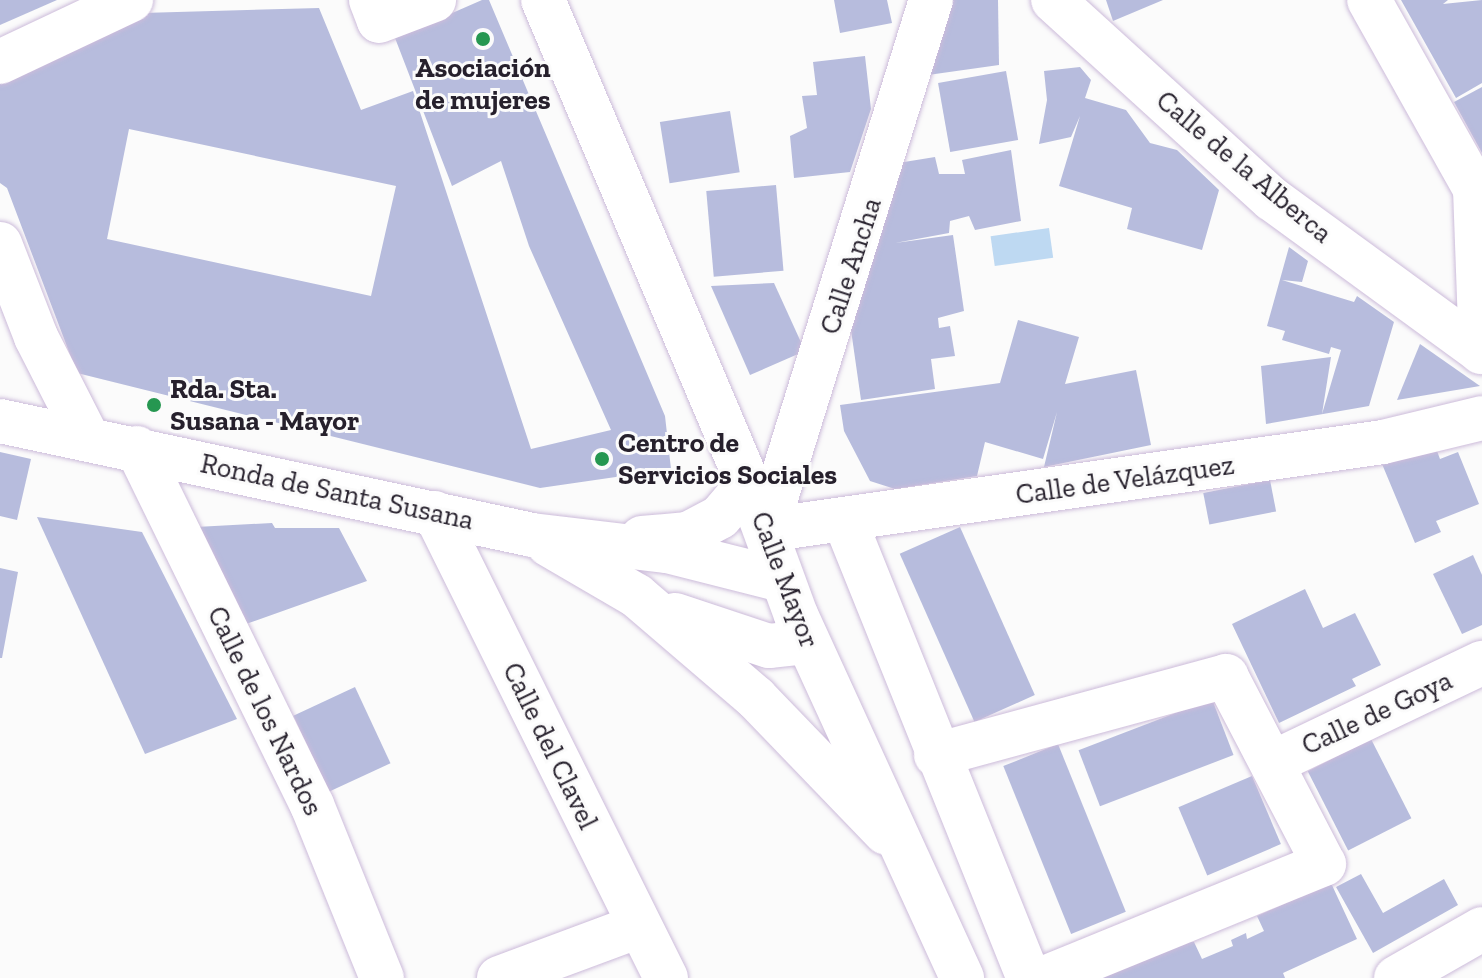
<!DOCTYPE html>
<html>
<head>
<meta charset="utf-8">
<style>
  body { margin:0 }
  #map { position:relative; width:1482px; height:978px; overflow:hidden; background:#fbfbfb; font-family:"Zilla Slab",serif }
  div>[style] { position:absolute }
  .water>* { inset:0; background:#bed9f2; transform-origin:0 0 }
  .building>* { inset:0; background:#b7bcdd; transform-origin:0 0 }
  .roads { filter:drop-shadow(0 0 2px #ccbbda) drop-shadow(0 0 2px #ccbbda) }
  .minor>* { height:44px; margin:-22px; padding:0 22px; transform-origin:22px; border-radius:22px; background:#fff }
  .dots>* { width:22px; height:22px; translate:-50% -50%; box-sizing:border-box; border:4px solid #fbfbfb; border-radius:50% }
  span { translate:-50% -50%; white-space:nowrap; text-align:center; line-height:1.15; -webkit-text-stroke:6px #fbfbfb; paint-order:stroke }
  .poi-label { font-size:28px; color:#26202c; font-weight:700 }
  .left { translate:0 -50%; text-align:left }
  .street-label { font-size:28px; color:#26202c }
</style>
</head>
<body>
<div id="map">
  <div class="water">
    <div style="left:1049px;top:228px;width:30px;height:59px;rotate:82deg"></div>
  </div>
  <div class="building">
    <div style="clip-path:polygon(0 0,57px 0,0 25px)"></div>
    <div style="clip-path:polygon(evenodd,482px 0,489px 0,665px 416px,671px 469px,540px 488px,77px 373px,7px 188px,0 183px,0 83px,142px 13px,319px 8px,361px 110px,413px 91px,531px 449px,611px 430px,529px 246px,501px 161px,452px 186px,395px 38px,482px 0,129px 129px,396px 186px,371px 296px,107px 239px,129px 129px)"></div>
    <div style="clip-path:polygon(834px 0,887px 0,892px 23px,840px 33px)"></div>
    <div style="clip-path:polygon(951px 0,998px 0,999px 65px,928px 75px)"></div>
    <div style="clip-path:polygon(1106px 0,1163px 0,1113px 21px)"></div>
    <div style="clip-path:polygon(1401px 0,1448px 0,1443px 4px,1482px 0,1482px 83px,1456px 98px)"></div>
    <div style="clip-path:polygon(865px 56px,871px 109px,850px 172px,794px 178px,790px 136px,807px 128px,802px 96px,817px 95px,813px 62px)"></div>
    <div style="clip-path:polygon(1080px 67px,1091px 80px,1085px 98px,1126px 110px,1150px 143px,1177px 150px,1219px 190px,1202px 250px,1127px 229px,1132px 208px,1059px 186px,1080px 116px,1071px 137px,1039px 144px,1047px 100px,1044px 71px)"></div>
    <div style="left:1006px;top:71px;width:70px;height:69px;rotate:80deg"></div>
    <div style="clip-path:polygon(1482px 87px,1482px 153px,1454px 102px)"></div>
    <div style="left:730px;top:111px;width:62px;height:71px;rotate:81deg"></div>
    <div style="clip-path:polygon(1011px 150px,1021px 221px,975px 230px,969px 216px,950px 221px,949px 233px,895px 243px,953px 235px,964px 311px,938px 318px,939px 328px,950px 326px,955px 356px,931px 359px,935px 389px,861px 400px,851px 330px,898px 163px,935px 157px,939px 174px,965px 174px,962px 160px)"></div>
    <div style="left:776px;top:185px;width:86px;height:70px;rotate:85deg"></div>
    <div style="clip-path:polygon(1289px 247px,1308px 261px,1302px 282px,1282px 280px,1354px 302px,1357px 296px,1394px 322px,1369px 406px,1266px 424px,1261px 366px,1331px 357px,1322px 414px,1341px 350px,1331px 347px,1329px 354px,1282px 340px,1285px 331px,1267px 326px)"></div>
    <div style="clip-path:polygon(774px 283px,805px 351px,750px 375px,711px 286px)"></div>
    <div style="clip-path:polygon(1018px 320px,1079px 337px,1065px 384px,1136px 370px,1151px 445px,1044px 467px,1057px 412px,1043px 459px,985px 442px,977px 476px,895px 489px,870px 481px,844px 431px,840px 405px,1000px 383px)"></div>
    <div style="clip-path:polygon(1420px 344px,1480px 386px,1397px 400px)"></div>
    <div style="clip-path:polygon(1437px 451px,1440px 459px,1458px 452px,1479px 504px,1436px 521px,1441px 532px,1415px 543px,1382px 464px)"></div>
    <div style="clip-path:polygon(0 452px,31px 459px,17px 520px,0 516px)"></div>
    <div style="left:1270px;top:480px;width:32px;height:68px;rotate:79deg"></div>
    <div style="clip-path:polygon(37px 517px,142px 532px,237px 719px,145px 754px)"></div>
    <div style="clip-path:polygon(272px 523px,275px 528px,339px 528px,367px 581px,246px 624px,196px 527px)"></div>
    <div style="left:960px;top:527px;width:184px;height:66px;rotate:66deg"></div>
    <div style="clip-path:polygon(1473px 555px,1482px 575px,1482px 625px,1462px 634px,1433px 574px)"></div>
    <div style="clip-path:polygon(0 568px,18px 572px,2px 658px,0 658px)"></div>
    <div style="clip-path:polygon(1305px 589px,1323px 628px,1355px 613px,1381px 665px,1352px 679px,1356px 686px,1279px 723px,1232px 624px)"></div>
    <div style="left:355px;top:687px;width:84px;height:68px;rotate:65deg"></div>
    <div style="left:1212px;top:699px;width:60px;height:143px;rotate:69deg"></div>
    <div style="left:1371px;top:739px;width:89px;height:71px;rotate:63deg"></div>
    <div style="left:1058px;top:744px;width:181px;height:59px;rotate:68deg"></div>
    <div style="left:1252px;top:776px;width:74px;height:80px;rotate:67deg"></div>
    <div style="clip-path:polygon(1361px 874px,1383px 913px,1444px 879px,1458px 905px,1373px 953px,1336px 887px)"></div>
    <div style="clip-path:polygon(1331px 883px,1357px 939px,1283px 973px,1285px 978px,1098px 978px,1183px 942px,1194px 942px,1202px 959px,1233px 946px,1231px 940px,1246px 933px,1247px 939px,1264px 931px,1257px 916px)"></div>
  </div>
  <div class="roads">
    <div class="minor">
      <div style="left:371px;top:0;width:22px;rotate:69deg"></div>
      <div style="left:379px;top:21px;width:59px;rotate:-20.9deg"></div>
      <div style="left:543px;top:0;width:526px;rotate:67.04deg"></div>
      <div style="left:748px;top:484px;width:140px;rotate:69.9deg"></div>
      <div style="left:796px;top:615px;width:399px;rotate:65.4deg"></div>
      <div style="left:1053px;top:0;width:296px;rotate:42.3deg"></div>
      <div style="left:1272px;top:199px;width:260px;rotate:36.1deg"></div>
      <div style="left:1369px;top:0;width:217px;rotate:60.7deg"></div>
      <div style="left:1475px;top:189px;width:163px;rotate:87.9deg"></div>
      <div style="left:0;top:62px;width:145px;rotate:-25.3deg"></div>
      <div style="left:0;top:244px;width:100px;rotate:68.8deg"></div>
      <div style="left:36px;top:337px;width:112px;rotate:63deg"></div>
      <div style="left:0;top:421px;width:544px;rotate:12.09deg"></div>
      <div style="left:532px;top:535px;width:136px;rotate:6.8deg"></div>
      <div style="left:667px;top:551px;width:119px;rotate:14.2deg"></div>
      <div style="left:137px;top:448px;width:398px;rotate:63.9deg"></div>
      <div style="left:312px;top:805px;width:187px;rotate:68deg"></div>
      <div style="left:435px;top:513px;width:519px;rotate:63.58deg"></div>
      <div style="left:845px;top:521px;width:493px;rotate:68.1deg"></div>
      <div style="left:766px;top:530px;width:623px;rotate:-8.12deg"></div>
      <div style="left:1383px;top:442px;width:102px;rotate:-13.6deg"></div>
      <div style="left:766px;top:530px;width:555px;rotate:-72.71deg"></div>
      <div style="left:642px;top:538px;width:46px;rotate:-5deg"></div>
      <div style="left:688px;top:534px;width:36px;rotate:-28deg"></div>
      <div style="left:720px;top:517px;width:43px;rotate:-49.7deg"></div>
      <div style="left:548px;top:544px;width:103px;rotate:30.3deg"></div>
      <div style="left:637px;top:596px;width:157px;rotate:40.6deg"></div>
      <div style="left:756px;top:698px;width:187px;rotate:46.1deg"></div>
      <div style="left:675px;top:615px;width:99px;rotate:18.3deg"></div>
      <div style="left:769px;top:646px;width:39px;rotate:-6deg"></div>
      <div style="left:936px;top:755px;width:301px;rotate:-15.2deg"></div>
      <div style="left:1226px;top:676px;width:212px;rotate:62.5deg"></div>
      <div style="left:1324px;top:864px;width:302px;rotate:157.8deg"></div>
      <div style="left:1272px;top:763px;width:233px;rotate:-25.5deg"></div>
      <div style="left:499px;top:978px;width:149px;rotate:-20.4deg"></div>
      <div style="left:1396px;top:978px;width:99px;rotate:-29.7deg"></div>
    </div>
  </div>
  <div class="dots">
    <div style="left:483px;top:39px;background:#269751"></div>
    <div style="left:154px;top:405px;background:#269751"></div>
    <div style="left:602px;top:459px;background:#269751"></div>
  </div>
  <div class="poi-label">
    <span style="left:483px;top:84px">Asociación<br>de mujeres</span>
    <span class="left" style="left:170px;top:405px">Rda. Sta.<br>Susana - Mayor</span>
    <span class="left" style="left:618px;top:459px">Centro de<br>Servicios Sociales</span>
  </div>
  <div class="street-label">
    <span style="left:1244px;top:167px;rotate:40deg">Calle de la Alberca</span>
    <span style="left:851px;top:266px;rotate:-72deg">Calle Ancha</span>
    <span style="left:1125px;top:480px;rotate:-8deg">Calle de Velázquez</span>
    <span style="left:337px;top:492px;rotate:12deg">Ronda de Santa Susana</span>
    <span style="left:785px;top:580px;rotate:69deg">Calle Mayor</span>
    <span style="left:265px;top:711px;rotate:64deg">Calle de los Nardos</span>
    <span style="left:1377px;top:713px;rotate:-25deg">Calle de Goya</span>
    <span style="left:550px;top:746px;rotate:64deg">Calle del Clavel</span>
  </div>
</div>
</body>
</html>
